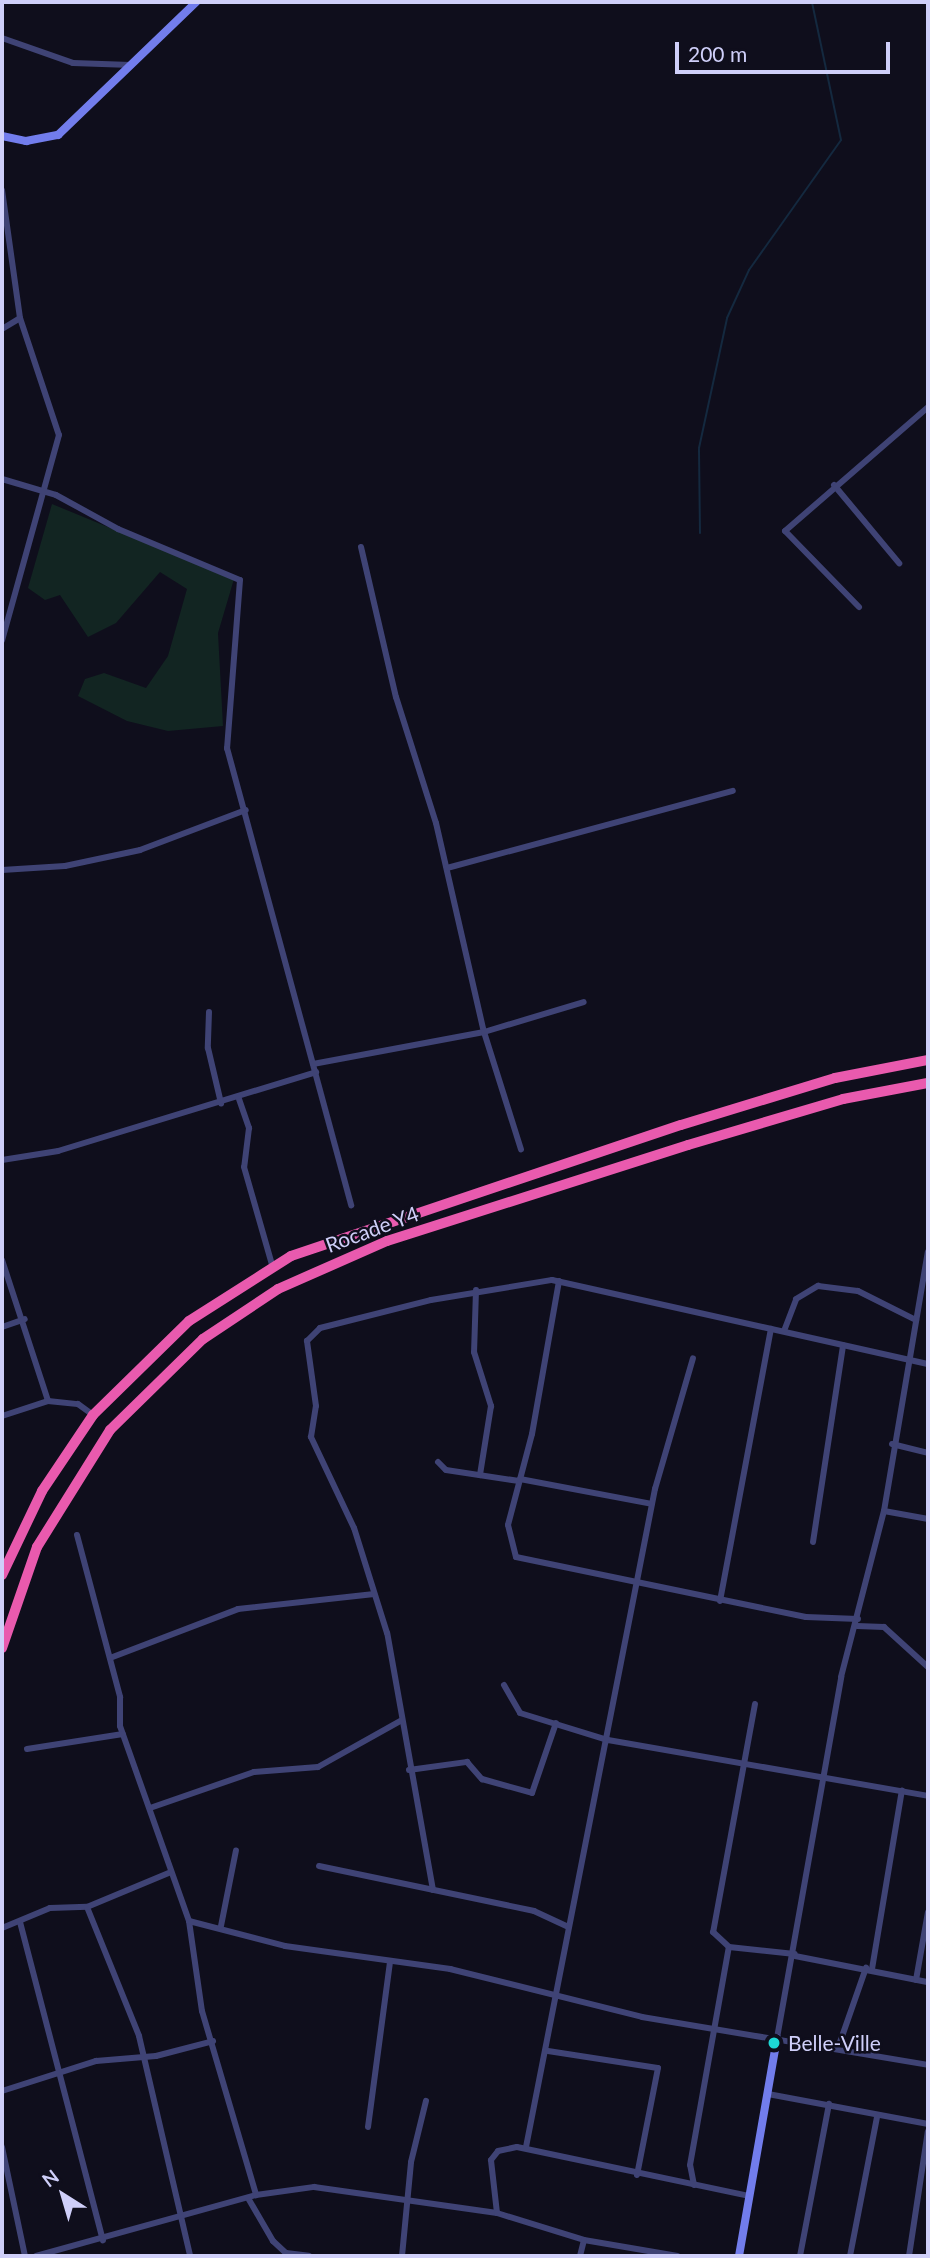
<!DOCTYPE html>
<html>
<head>
<meta charset="utf-8">
<style>
  body { margin:0 }
  #map { position:relative; width:930px; height:2258px; overflow:hidden; background:#0f0e1c; font-family:Lato,sans-serif }
  div>[style] { position:absolute }
  .green>* { inset:0; background:#122522 }
  .stream>* { height:2px; margin:-1px; padding:0 1px; transform-origin:1px; border-radius:1px; background:#14293f }
  .street>* { height:6px; margin:-3px; padding:0 3px; transform-origin:3px; border-radius:3px; background:#3f4375 }
  .secondary>* { height:8px; margin:-4px; padding:0 4px; transform-origin:4px; border-radius:4px; background:#727dec }
  .highway>* { height:10px; margin:-5px; padding:0 5px; transform-origin:5px; border-radius:5px; background:#e95aae }
  .dots>* { width:19px; height:19px; translate:-50% -50%; box-sizing:border-box; border:4px solid #0f0e1c; border-radius:50% }
  span { translate:-50% -50%; white-space:nowrap; text-align:center; line-height:1.15; -webkit-text-stroke:5px #0f0e1c; paint-order:stroke }
  .street-label { font-size:21px; color:#cfcff9 }
  .poi-label { font-size:21px; color:#cfcff9 }
  .left { translate:0 -50%; text-align:left }
  .frame { position:absolute; inset:0; border:4px solid #cfcff9; pointer-events:none }
  .north { position:absolute; left:28px; top:2160px; width:70px; height:70px; -webkit-text-stroke:5px #0f0e1c; paint-order:stroke; rotate:323deg; font-size:19px; font-weight:700; line-height:28px; text-align:center; color:#cfcff9 }
  .north::after { content:''; display:block; margin:auto; width:24px; height:32px; background:#cfcff9; clip-path:polygon(50% 0,100% 100%,50% 72%,0 100%) }
  .scale { position:absolute; left:675px; top:42px; width:215px; height:32px; box-sizing:border-box; border:4px solid #cfcff9; border-top:0; padding-left:9px; font-size:21px; line-height:24px; white-space:nowrap; color:#cfcff9; -webkit-text-stroke:5px #0f0e1c; paint-order:stroke }
</style>
</head>
<body>
<div id="map">
  <div class="green">
    <div style="clip-path:polygon(52px 504px,234px 579px,218px 633px,223px 726px,168px 731px,127px 721px,78px 696px,85px 679px,104px 673px,146px 688px,168px 656px,187px 589px,160px 572px,116px 623px,88px 637px,60px 595px,45px 600px,28px 588px)"></div>
  </div>
  <div class="stream">
    <div style="left:700px;top:533px;width:85px;rotate:-90.7deg"></div>
    <div style="left:699px;top:448px;width:133px;rotate:-77.8deg"></div>
    <div style="left:727px;top:318px;width:53px;rotate:-65.4deg"></div>
    <div style="left:749px;top:270px;width:159px;rotate:-54.7deg"></div>
    <div style="left:841px;top:140px;width:141px;rotate:-101.9deg"></div>
  </div>
  <div class="street">
    <div style="left:2px;top:38px;width:75px;rotate:19.4deg"></div>
    <div style="left:73px;top:63px;width:58px;rotate:2deg"></div>
    <div style="left:2px;top:190px;width:129px;rotate:82deg"></div>
    <div style="left:20px;top:318px;width:123px;rotate:71.6deg"></div>
    <div style="left:59px;top:435px;width:213px;rotate:105.5deg"></div>
    <div style="left:2px;top:329px;width:21px;rotate:-31deg"></div>
    <div style="left:2px;top:479px;width:56px;rotate:16.5deg"></div>
    <div style="left:56px;top:495px;width:71px;rotate:28.7deg"></div>
    <div style="left:118px;top:529px;width:132px;rotate:22.7deg"></div>
    <div style="left:240px;top:580px;width:169px;rotate:94.4deg"></div>
    <div style="left:227px;top:748px;width:474px;rotate:74.8deg"></div>
    <div style="left:834px;top:485px;width:102px;rotate:50.2deg"></div>
    <div style="left:361px;top:547px;width:154px;rotate:76.9deg"></div>
    <div style="left:396px;top:697px;width:132px;rotate:72.4deg"></div>
    <div style="left:436px;top:823px;width:214px;rotate:77.1deg"></div>
    <div style="left:484px;top:1032px;width:123px;rotate:72.5deg"></div>
    <div style="left:859px;top:607px;width:106px;rotate:-134.2deg"></div>
    <div style="left:785px;top:531px;width:189px;rotate:-40.9deg"></div>
    <div style="left:447px;top:868px;width:296px;rotate:-15.1deg"></div>
    <div style="left:2px;top:870px;width:63px;rotate:-3.6deg"></div>
    <div style="left:65px;top:866px;width:77px;rotate:-12deg"></div>
    <div style="left:140px;top:850px;width:113px;rotate:-20.7deg"></div>
    <div style="left:209px;top:1012px;width:36px;rotate:92deg"></div>
    <div style="left:208px;top:1048px;width:57px;rotate:76.7deg"></div>
    <div style="left:313px;top:1064px;width:174px;rotate:-10.6deg"></div>
    <div style="left:484px;top:1032px;width:104px;rotate:-16.7deg"></div>
    <div style="left:239px;top:1099px;width:31px;rotate:71deg"></div>
    <div style="left:249px;top:1128px;width:39px;rotate:97deg"></div>
    <div style="left:244px;top:1167px;width:105px;rotate:74deg"></div>
    <div style="left:2px;top:1160px;width:57px;rotate:-9.1deg"></div>
    <div style="left:58px;top:1151px;width:270px;rotate:-17deg"></div>
    <div style="left:2px;top:1260px;width:148px;rotate:71.9deg"></div>
    <div style="left:559px;top:1281px;width:155px;rotate:100deg"></div>
    <div style="left:532px;top:1434px;width:94px;rotate:104.8deg"></div>
    <div style="left:508px;top:1525px;width:33px;rotate:76deg"></div>
    <div style="left:516px;top:1557px;width:296px;rotate:11.7deg"></div>
    <div style="left:806px;top:1617px;width:52px;rotate:2.2deg"></div>
    <div style="left:476px;top:1290px;width:62px;rotate:91.8deg"></div>
    <div style="left:474px;top:1352px;width:57px;rotate:72.5deg"></div>
    <div style="left:491px;top:1406px;width:70px;rotate:99.1deg"></div>
    <div style="left:2px;top:1327px;width:24px;rotate:-19deg"></div>
    <div style="left:784px;top:1331px;width:34px;rotate:-69deg"></div>
    <div style="left:796px;top:1299px;width:26px;rotate:-31deg"></div>
    <div style="left:818px;top:1286px;width:40px;rotate:7.1deg"></div>
    <div style="left:858px;top:1291px;width:65px;rotate:26.6deg"></div>
    <div style="left:2px;top:1416px;width:48px;rotate:-18.1deg"></div>
    <div style="left:48px;top:1401px;width:30px;rotate:6deg"></div>
    <div style="left:78px;top:1404px;width:19px;rotate:36deg"></div>
    <div style="left:892px;top:1444px;width:37px;rotate:14deg"></div>
    <div style="left:438px;top:1462px;width:11px;rotate:45deg"></div>
    <div style="left:446px;top:1470px;width:74px;rotate:8.6deg"></div>
    <div style="left:520px;top:1479px;width:134px;rotate:10.7deg"></div>
    <div style="left:884px;top:1511px;width:45px;rotate:10.3deg"></div>
    <div style="left:77px;top:1535px;width:168px;rotate:75.1deg"></div>
    <div style="left:120px;top:1697px;width:29px;rotate:90deg"></div>
    <div style="left:120px;top:1726px;width:207px;rotate:70.5deg"></div>
    <div style="left:189px;top:1921px;width:91px;rotate:81.8deg"></div>
    <div style="left:202px;top:2011px;width:192px;rotate:73.6deg"></div>
    <div style="left:813px;top:1542px;width:199px;rotate:-81.3deg"></div>
    <div style="left:720px;top:1601px;width:277px;rotate:-79.4deg"></div>
    <div style="left:857px;top:1626px;width:27px;rotate:2deg"></div>
    <div style="left:884px;top:1627px;width:59px;rotate:42.3deg"></div>
    <div style="left:110px;top:1658px;width:137px;rotate:-20.9deg"></div>
    <div style="left:238px;top:1609px;width:137px;rotate:-6.3deg"></div>
    <div style="left:504px;top:1685px;width:32px;rotate:60deg"></div>
    <div style="left:520px;top:1713px;width:92px;rotate:17.1deg"></div>
    <div style="left:608px;top:1740px;width:325px;rotate:9.9deg"></div>
    <div style="left:755px;top:1704px;width:232px;rotate:100.4deg"></div>
    <div style="left:713px;top:1932px;width:22px;rotate:43deg"></div>
    <div style="left:729px;top:1947px;width:66px;rotate:6.1deg"></div>
    <div style="left:27px;top:1749px;width:97px;rotate:-8.9deg"></div>
    <div style="left:409px;top:1770px;width:59px;rotate:-7.9deg"></div>
    <div style="left:467px;top:1762px;width:23px;rotate:49deg"></div>
    <div style="left:482px;top:1779px;width:52px;rotate:15.6deg"></div>
    <div style="left:532px;top:1793px;width:74px;rotate:-71.1deg"></div>
    <div style="left:150px;top:1808px;width:110px;rotate:-19.1deg"></div>
    <div style="left:254px;top:1772px;width:64px;rotate:-4.5deg"></div>
    <div style="left:318px;top:1767px;width:96px;rotate:-29.2deg"></div>
    <div style="left:319px;top:1866px;width:220px;rotate:11.8deg"></div>
    <div style="left:534px;top:1911px;width:38px;rotate:25deg"></div>
    <div style="left:433px;top:1890px;width:261px;rotate:-100.1deg"></div>
    <div style="left:387px;top:1633px;width:110px;rotate:-107.4deg"></div>
    <div style="left:354px;top:1528px;width:101px;rotate:-115.3deg"></div>
    <div style="left:311px;top:1437px;width:31px;rotate:-81deg"></div>
    <div style="left:316px;top:1406px;width:66px;rotate:-97.9deg"></div>
    <div style="left:307px;top:1341px;width:18px;rotate:-45deg"></div>
    <div style="left:320px;top:1328px;width:114px;rotate:-14.2deg"></div>
    <div style="left:431px;top:1300px;width:123px;rotate:-9.4deg"></div>
    <div style="left:552px;top:1280px;width:385px;rotate:12.6deg"></div>
    <div style="left:87px;top:1907px;width:139px;rotate:68deg"></div>
    <div style="left:139px;top:2036px;width:226px;rotate:76.9deg"></div>
    <div style="left:189px;top:1921px;width:99px;rotate:14.6deg"></div>
    <div style="left:285px;top:1946px;width:167px;rotate:7.9deg"></div>
    <div style="left:450px;top:1969px;width:198px;rotate:14deg"></div>
    <div style="left:642px;top:2017px;width:290px;rotate:9.5deg"></div>
    <div style="left:20px;top:1922px;width:329px;rotate:75.4deg"></div>
    <div style="left:221px;top:1926px;width:77px;rotate:-78.8deg"></div>
    <div style="left:2px;top:1928px;width:52px;rotate:-22.6deg"></div>
    <div style="left:50px;top:1908px;width:37px;rotate:-2deg"></div>
    <div style="left:87px;top:1907px;width:91px;rotate:-22.6deg"></div>
    <div style="left:795px;top:1956px;width:136px;rotate:11.1deg"></div>
    <div style="left:872px;top:1969px;width:181px;rotate:-80.5deg"></div>
    <div style="left:916px;top:1980px;width:69px;rotate:-80deg"></div>
    <div style="left:777px;top:2038px;width:367px;rotate:-79.9deg"></div>
    <div style="left:841px;top:1677px;width:171px;rotate:-75.5deg"></div>
    <div style="left:884px;top:1511px;width:263px;rotate:-80.4deg"></div>
    <div style="left:839px;top:2045px;width:82px;rotate:-70.7deg"></div>
    <div style="left:548px;top:2051px;width:111px;rotate:8.8deg"></div>
    <div style="left:658px;top:2068px;width:109px;rotate:101.1deg"></div>
    <div style="left:2px;top:2091px;width:99px;rotate:-17.7deg"></div>
    <div style="left:96px;top:2061px;width:60px;rotate:-4.8deg"></div>
    <div style="left:156px;top:2056px;width:59px;rotate:-14.7deg"></div>
    <div style="left:768px;top:2094px;width:163px;rotate:10.6deg"></div>
    <div style="left:368px;top:2127px;width:166px;rotate:-82.4deg"></div>
    <div style="left:2px;top:2147px;width:111px;rotate:78.1deg"></div>
    <div style="left:526px;top:2147px;width:671px;rotate:-78.91deg"></div>
    <div style="left:655px;top:1489px;width:136px;rotate:-73.8deg"></div>
    <div style="left:694px;top:2185px;width:20px;rotate:-101deg"></div>
    <div style="left:690px;top:2165px;width:221px;rotate:-79.9deg"></div>
    <div style="left:248px;top:2198px;width:50px;rotate:59.8deg"></div>
    <div style="left:273px;top:2241px;width:18px;rotate:43deg"></div>
    <div style="left:286px;top:2253px;width:23px;rotate:7deg"></div>
    <div style="left:497px;top:2213px;width:53px;rotate:-96.5deg"></div>
    <div style="left:491px;top:2160px;width:11px;rotate:-52deg"></div>
    <div style="left:498px;top:2151px;width:19px;rotate:-12deg"></div>
    <div style="left:517px;top:2147px;width:238px;rotate:11.9deg"></div>
    <div style="left:36px;top:2256px;width:228px;rotate:-15.5deg"></div>
    <div style="left:256px;top:2195px;width:59px;rotate:-7.9deg"></div>
    <div style="left:314px;top:2187px;width:185px;rotate:8.1deg"></div>
    <div style="left:497px;top:2213px;width:91px;rotate:17.2deg"></div>
    <div style="left:584px;top:2240px;width:95px;rotate:9.7deg"></div>
    <div style="left:402px;top:2256px;width:94px;rotate:-84.5deg"></div>
    <div style="left:411px;top:2162px;width:63px;rotate:-76.2deg"></div>
    <div style="left:580px;top:2256px;width:16px;rotate:-76deg"></div>
    <div style="left:800px;top:2256px;width:155px;rotate:-79.2deg"></div>
    <div style="left:850px;top:2256px;width:142px;rotate:-79deg"></div>
    <div style="left:909px;top:2256px;width:126px;rotate:-81.4deg"></div>
  </div>
  <div class="secondary">
    <div style="left:2px;top:136px;width:25px;rotate:12deg"></div>
    <div style="left:26px;top:141px;width:33px;rotate:-11deg"></div>
    <div style="left:58px;top:135px;width:192px;rotate:-43.9deg"></div>
    <div style="left:739px;top:2256px;width:221px;rotate:-80.1deg"></div>
  </div>
  <div class="highway">
    <div style="left:2px;top:1575px;width:93px;rotate:-64.5deg"></div>
    <div style="left:42px;top:1491px;width:92px;rotate:-56.1deg"></div>
    <div style="left:93px;top:1415px;width:134px;rotate:-44.4deg"></div>
    <div style="left:189px;top:1321px;width:121px;rotate:-32.5deg"></div>
    <div style="left:291px;top:1256px;width:411px;rotate:-18.6deg"></div>
    <div style="left:681px;top:1125px;width:161px;rotate:-17deg"></div>
    <div style="left:835px;top:1078px;width:95px;rotate:-11deg"></div>
    <div style="left:2px;top:1648px;width:107px;rotate:-70.9deg"></div>
    <div style="left:37px;top:1547px;width:138px;rotate:-58deg"></div>
    <div style="left:110px;top:1430px;width:130px;rotate:-44.4deg"></div>
    <div style="left:203px;top:1339px;width:90px;rotate:-33.7deg"></div>
    <div style="left:278px;top:1289px;width:119px;rotate:-23.8deg"></div>
    <div style="left:387px;top:1241px;width:316px;rotate:-17.7deg"></div>
    <div style="left:688px;top:1145px;width:162px;rotate:-16.5deg"></div>
    <div style="left:843px;top:1099px;width:86px;rotate:-10.7deg"></div>
  </div>
  <div class="dots">
    <div style="left:774px;top:2043px;background:#1dd7d5"></div>
  </div>
  <div class="street-label">
    <span style="left:372px;top:1229px;rotate:-20deg">Rocade Y4</span>
  </div>
  <div class="poi-label">
    <span class="left" style="left:788px;top:2043px">Belle-Ville</span>
  </div>
  <div class="frame"></div>
  <div class="north">N</div>
  <div class="scale">200 m</div>
</div>
</body>
</html>
